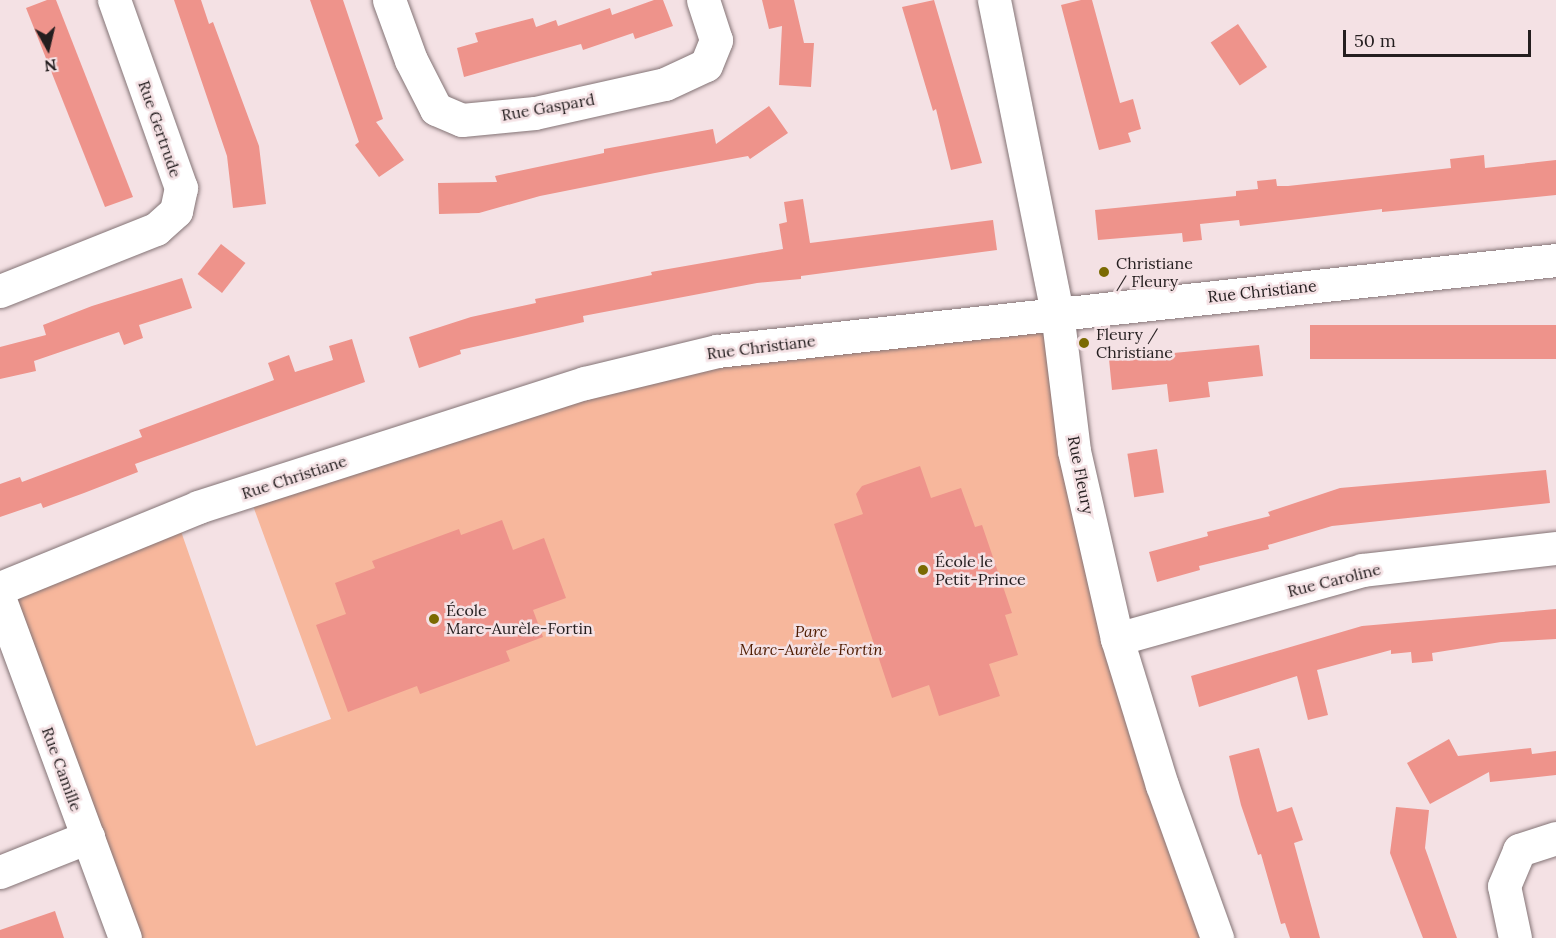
<!DOCTYPE html>
<html>
<head>
<meta charset="utf-8">
<style>
  body { margin:0 }
  #map { position:relative; width:1556px; height:938px; overflow:hidden; background:#f4e1e4; font-family:Lora,serif }
  div>[style] { position:absolute }
  .green>* { inset:0; background:#f7b79c }
  .building>* { inset:0; background:#ee938b; transform-origin:0 0 }
  .roads { filter:drop-shadow(0 0 2px #847476) drop-shadow(0 0 2px #847476) }
  .minor>* { height:33px; margin:-16.5px; padding:0 16.5px; transform-origin:16.5px; border-radius:16.5px; background:#fff }
  .dots>* { width:16px; height:16px; translate:-50% -50%; box-sizing:border-box; border:3px solid #f4e1e4; border-radius:50% }
  span { translate:-50% -50%; white-space:nowrap; text-align:center; line-height:1.15; -webkit-text-stroke:5px #f4e1e4; paint-order:stroke }
  .street-label { font-size:16px; color:#241e1f }
  .poi-label { font-size:16px; color:#241e1f }
  .left { translate:0 -50%; text-align:left }
  .park-label { font-size:16px; color:#4e1b01; font-style:italic }
  .north { position:absolute; left:18px; top:18px; width:60px; height:60px; -webkit-text-stroke:4px #f4e1e4; paint-order:stroke; rotate:172deg; font-size:16px; font-weight:700; line-height:24px; text-align:center; color:#241e1f }
  .north::after { content:''; display:block; margin:auto; width:21px; height:27px; background:#241e1f; clip-path:polygon(50% 0,100% 100%,50% 72%,0 100%) }
  .scale { position:absolute; left:1343px; top:30px; width:188px; height:27px; box-sizing:border-box; border:3px solid #241e1f; border-top:0; padding-left:8px; font-size:18px; line-height:21px; white-space:nowrap; color:#241e1f; -webkit-text-stroke:4px #f4e1e4; paint-order:stroke }
</style>
</head>
<body>
<div id="map">
  <div class="green">
    <div style="clip-path:polygon(1057px 312px,1074px 451px,1217px 938px,126px 938px,0 588px,176px 517px,256px 746px,331px 719px,248px 492px,585px 383px)"></div>
  </div>
  <div class="building">
    <div style="clip-path:polygon(47px 0,56px 0,133px 197px,105px 207px,26px 8px)"></div>
    <div style="clip-path:polygon(174px 0,201px 0,209px 24px,213px 22px,259px 146px,266px 204px,233px 208px,227px 156px)"></div>
    <div style="clip-path:polygon(310px 0,343px 0,383px 119px,376px 122px,404px 160px,379px 177px,355px 145px,359px 142px)"></div>
    <div style="clip-path:polygon(654px 0,663px 0,673px 26px,635px 39px,633px 33px,583px 50px,581px 44px,464px 77px,457px 48px,478px 42px,475px 33px,533px 18px,536px 27px,556px 20px,558px 26px,610px 8px,612px 15px)"></div>
    <div style="clip-path:polygon(762px 0,794px 0,804px 43px,814px 43px,811px 87px,779px 85px,782px 26px,769px 29px)"></div>
    <div style="clip-path:polygon(934px 0,982px 163px,951px 170px,936px 109px,933px 111px,902px 7px)"></div>
    <div style="clip-path:polygon(1081px 0,1092px 0,1120px 103px,1133px 99px,1141px 129px,1128px 133px,1131px 142px,1099px 150px,1061px 5px)"></div>
    <div style="left:1238px;top:24px;width:52px;height:33px;rotate:56deg"></div>
    <div style="clip-path:polygon(769px 106px,788px 133px,750px 159px,748px 156px,655px 173px,540px 196px,479px 213px,439px 214px,438px 183px,497px 182px,495px 176px,604px 153px,604px 149px,713px 129px,716px 144px)"></div>
    <div style="clip-path:polygon(1484px 155px,1485px 168px,1556px 160px,1556px 195px,1382px 212px,1382px 209px,1240px 226px,1239px 220px,1200px 224px,1202px 240px,1183px 242px,1182px 233px,1098px 240px,1095px 210px,1236px 196px,1236px 191px,1258px 189px,1257px 181px,1276px 179px,1277px 186px,1288px 186px,1451px 168px,1450px 159px)"></div>
    <div style="clip-path:polygon(803px 199px,810px 243px,993px 220px,997px 250px,801px 276px,801px 279px,757px 283px,583px 316px,584px 322px,460px 350px,461px 354px,419px 368px,409px 337px,471px 317px,536px 303px,535px 299px,652px 275px,651px 272px,783px 249px,779px 224px,787px 222px,784px 202px)"></div>
    <div style="left:221px;top:244px;width:31px;height:38px;rotate:38deg"></div>
    <div style="clip-path:polygon(182px 278px,192px 308px,139px 325px,143px 338px,124px 345px,119px 332px,34px 361px,36px 371px,0 379px,0 347px,46px 335px,43px 325px,92px 306px)"></div>
    <div style="left:1556px;top:325px;width:34px;height:246px;rotate:90deg"></div>
    <div style="clip-path:polygon(352px 339px,365px 382px,135px 464px,138px 472px,84px 493px,43px 508px,41px 503px,0 517px,0 484px,20px 477px,22px 482px,142px 437px,139px 430px,274px 380px,268px 363px,289px 355px,295px 372px,333px 360px,329px 346px)"></div>
    <div style="clip-path:polygon(1259px 345px,1263px 376px,1208px 382px,1210px 397px,1169px 402px,1167px 384px,1112px 390px,1109px 359px)"></div>
    <div style="left:1157px;top:449px;width:44px;height:30px;rotate:81deg"></div>
    <div style="clip-path:polygon(920px 466px,931px 498px,961px 488px,975px 527px,982px 525px,1012px 613px,1005px 615px,1018px 655px,989px 664px,1000px 696px,939px 716px,929px 685px,892px 698px,834px 524px,863px 514px,856px 494px,862px 486px)"></div>
    <div style="clip-path:polygon(1546px 470px,1550px 503px,1332px 526px,1268px 545px,1269px 549px,1199px 566px,1200px 570px,1157px 582px,1149px 552px,1208px 536px,1207px 532px,1270px 516px,1268px 512px,1340px 488px)"></div>
    <div style="clip-path:polygon(502px 520px,513px 550px,544px 538px,566px 598px,533px 610px,543px 637px,506px 651px,510px 661px,420px 694px,417px 686px,348px 712px,316px 625px,346px 614px,335px 583px,375px 568px,372px 561px,459px 529px,461px 535px)"></div>
    <div style="clip-path:polygon(1556px 609px,1556px 639px,1501px 642px,1432px 653px,1433px 661px,1412px 663px,1411px 652px,1391px 654px,1391px 650px,1317px 670px,1328px 715px,1308px 720px,1297px 676px,1199px 707px,1191px 676px,1362px 626px)"></div>
    <div style="clip-path:polygon(1449px 739px,1458px 756px,1531px 748px,1532px 754px,1556px 751px,1556px 775px,1490px 782px,1489px 772px,1430px 804px,1407px 763px)"></div>
    <div style="clip-path:polygon(1259px 748px,1277px 812px,1292px 807px,1303px 840px,1294px 843px,1320px 938px,1290px 938px,1285px 923px,1281px 924px,1261px 854px,1258px 855px,1241px 805px,1229px 756px)"></div>
    <div style="clip-path:polygon(1396px 807px,1429px 810px,1425px 848px,1457px 938px,1423px 938px,1390px 853px)"></div>
    <div style="clip-path:polygon(55px 911px,64px 938px,0 938px,0 930px)"></div>
  </div>
  <div class="roads">
    <div class="minor">
      <div style="left:389px;top:0;width:64px;rotate:69.9deg"></div>
      <div style="left:411px;top:60px;width:55px;rotate:63deg"></div>
      <div style="left:436px;top:109px;width:28px;rotate:23deg"></div>
      <div style="left:462px;top:120px;width:73px;rotate:-5.5deg"></div>
      <div style="left:535px;top:113px;width:133px;rotate:-12.6deg"></div>
      <div style="left:665px;top:84px;width:45px;rotate:-24.9deg"></div>
      <div style="left:706px;top:65px;width:27px;rotate:-68deg"></div>
      <div style="left:716px;top:40px;width:42px;rotate:-108deg"></div>
      <div style="left:994px;top:0;width:318px;rotate:78.6deg"></div>
      <div style="left:1057px;top:312px;width:140px;rotate:83deg"></div>
      <div style="left:1074px;top:451px;width:193px;rotate:77.1deg"></div>
      <div style="left:1117px;top:639px;width:153px;rotate:72.9deg"></div>
      <div style="left:1162px;top:785px;width:163px;rotate:70.2deg"></div>
      <div style="left:0;top:291px;width:168px;rotate:-21.7deg"></div>
      <div style="left:156px;top:229px;width:27px;rotate:-42deg"></div>
      <div style="left:176px;top:211px;width:24px;rotate:-78deg"></div>
      <div style="left:181px;top:188px;width:200px;rotate:-109.6deg"></div>
      <div style="left:0;top:588px;width:214px;rotate:-22.2deg"></div>
      <div style="left:198px;top:507px;width:406px;rotate:-17.8deg"></div>
      <div style="left:585px;top:383px;width:136px;rotate:-13.6deg"></div>
      <div style="left:717px;top:351px;width:844px;rotate:-6.19deg"></div>
      <div style="left:0;top:600px;width:360px;rotate:69.7deg"></div>
      <div style="left:1117px;top:639px;width:255px;rotate:-15.7deg"></div>
      <div style="left:1362px;top:570px;width:195px;rotate:-6.5deg"></div>
      <div style="left:0;top:872px;width:95px;rotate:-21.7deg"></div>
      <div style="left:1515px;top:938px;width:53px;rotate:-101.9deg"></div>
      <div style="left:1504px;top:886px;width:39px;rotate:-67deg"></div>
      <div style="left:1519px;top:850px;width:39px;rotate:-18deg"></div>
    </div>
  </div>
  <div class="dots">
    <div style="left:1104px;top:272px;background:#7a6a02"></div>
    <div style="left:1084px;top:343px;background:#7a6a02"></div>
    <div style="left:923px;top:570px;background:#7a6a02"></div>
    <div style="left:434px;top:619px;background:#7a6a02"></div>
  </div>
  <div class="street-label">
    <span style="left:548px;top:107px;rotate:-10deg">Rue Gaspard</span>
    <span style="left:160px;top:129px;rotate:71deg">Rue Gertrude</span>
    <span style="left:1262px;top:291px;rotate:-6deg">Rue Christiane</span>
    <span style="left:761px;top:347px;rotate:-7deg">Rue Christiane</span>
    <span style="left:1081px;top:475px;rotate:79deg">Rue Fleury</span>
    <span style="left:294px;top:477px;rotate:-18deg">Rue Christiane</span>
    <span style="left:1334px;top:580px;rotate:-14deg">Rue Caroline</span>
    <span style="left:62px;top:769px;rotate:70deg">Rue Camille</span>
  </div>
  <div class="poi-label">
    <span class="left" style="left:1116px;top:272px">Christiane<br>/ Fleury</span>
    <span class="left" style="left:1096px;top:343px">Fleury /<br>Christiane</span>
    <span class="left" style="left:935px;top:570px">École le<br>Petit-Prince</span>
    <span class="left" style="left:446px;top:619px">École<br>Marc-Aurèle-Fortin</span>
  </div>
  <div class="park-label">
    <span style="left:811px;top:640px">Parc<br>Marc-Aurèle-Fortin</span>
  </div>
  <div class="north">N</div>
  <div class="scale">50 m</div>
</div>
</body>
</html>
